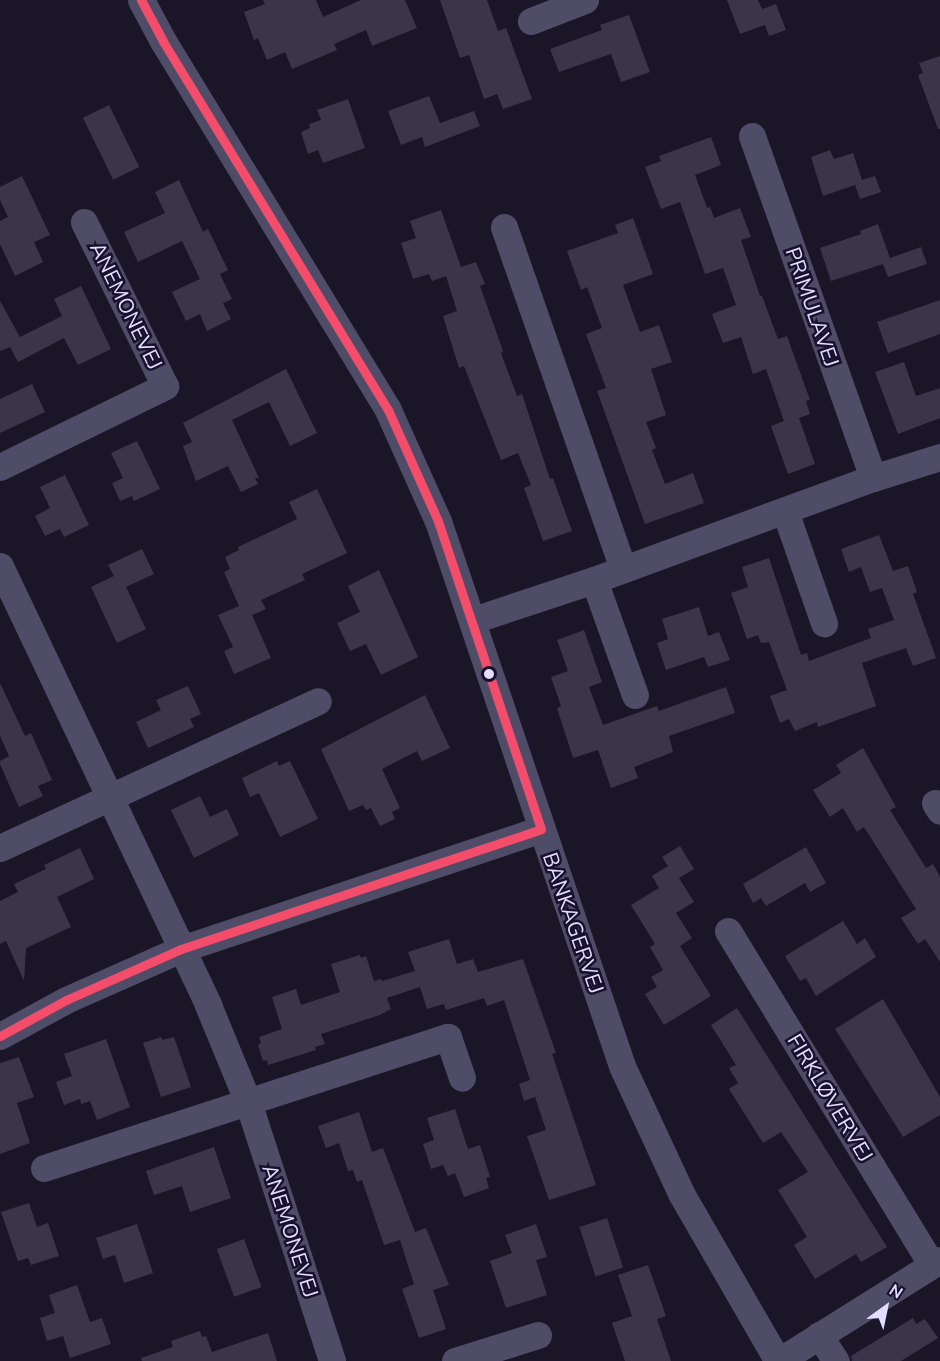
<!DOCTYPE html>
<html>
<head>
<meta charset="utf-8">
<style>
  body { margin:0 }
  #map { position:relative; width:940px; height:1361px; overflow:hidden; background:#1b1627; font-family:"Nunito Sans",sans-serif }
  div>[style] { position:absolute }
  .building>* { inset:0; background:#3a3548; transform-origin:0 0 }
  .minor>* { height:27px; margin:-13.5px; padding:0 13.5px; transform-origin:13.5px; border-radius:13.5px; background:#4f4c67 }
  .bus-1>* { height:9px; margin:-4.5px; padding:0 4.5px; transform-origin:4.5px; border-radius:4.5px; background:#f44d6c }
  .dots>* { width:16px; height:16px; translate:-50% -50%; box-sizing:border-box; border:3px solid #18102d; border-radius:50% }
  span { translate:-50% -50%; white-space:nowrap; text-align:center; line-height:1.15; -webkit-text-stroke:5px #18102d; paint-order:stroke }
  .street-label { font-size:21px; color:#e3ddff }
  .north { position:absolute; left:856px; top:1277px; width:60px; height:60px; -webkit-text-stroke:4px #18102d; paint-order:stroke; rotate:33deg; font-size:16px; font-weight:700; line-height:24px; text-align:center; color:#e3ddff }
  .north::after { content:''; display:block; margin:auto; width:21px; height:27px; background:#e3ddff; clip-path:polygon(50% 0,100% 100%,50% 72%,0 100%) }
</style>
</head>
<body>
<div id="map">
  <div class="building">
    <div style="clip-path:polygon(263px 0,316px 0,323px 17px,361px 0,405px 0,417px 28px,372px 46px,366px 30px,334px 44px,337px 50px,292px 69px,285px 52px,267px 60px,258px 38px,254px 40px,244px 12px,265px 4px)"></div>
    <div style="clip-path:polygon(440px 0,487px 0,498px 31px,506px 28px,532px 99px,503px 109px,497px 94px,484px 99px,469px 55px,460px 58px)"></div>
    <div style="clip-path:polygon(727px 0,758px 0,762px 9px,776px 4px,786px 30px,769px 36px,765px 25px,740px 34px)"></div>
    <div style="clip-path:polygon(629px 15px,650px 72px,621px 82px,611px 54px,559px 72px,550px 49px,602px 30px,600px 25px)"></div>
    <div style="clip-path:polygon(940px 56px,940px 129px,938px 129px,918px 75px,923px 73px,919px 63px)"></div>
    <div style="clip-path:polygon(429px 96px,440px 123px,474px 111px,480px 126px,425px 147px,422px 137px,401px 145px,388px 111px)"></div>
    <div style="clip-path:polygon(348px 99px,365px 148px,323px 163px,318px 150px,308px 154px,301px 132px,310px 128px,309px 124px,321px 120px,317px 110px)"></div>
    <div style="left:109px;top:105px;width:69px;height:29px;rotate:64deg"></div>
    <div style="clip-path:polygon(711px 137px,721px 165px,695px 175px,707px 208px,710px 207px,714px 218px,740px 208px,751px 237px,741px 240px,760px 296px,762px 296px,778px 339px,787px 336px,810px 400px,806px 401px,810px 414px,799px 418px,815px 464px,788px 474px,771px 426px,784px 421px,766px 369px,753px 374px,741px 337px,723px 343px,712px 314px,736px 305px,723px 268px,705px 274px,680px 202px,661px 209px,645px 167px,661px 161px,659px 156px)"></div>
    <div style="clip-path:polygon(830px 150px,834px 159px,853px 153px,862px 180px,875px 176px,881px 192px,860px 199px,855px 185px,823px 196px,811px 157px)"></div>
    <div style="clip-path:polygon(22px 176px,50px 235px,34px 242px,43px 262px,15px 276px,0 244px,0 221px,8px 217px,0 200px,0 187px)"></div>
    <div style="clip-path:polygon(179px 180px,203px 232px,208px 229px,228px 270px,220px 274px,232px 299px,223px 303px,231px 319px,207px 331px,200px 314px,186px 321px,172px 292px,200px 279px,182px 241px,138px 262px,124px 232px,165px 213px,155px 192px)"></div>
    <div style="clip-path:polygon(441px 210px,461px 267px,476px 262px,485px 284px,480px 286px,503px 351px,501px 353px,517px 396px,522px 394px,550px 479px,553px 478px,572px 531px,543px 541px,524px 488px,531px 485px,518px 453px,501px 460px,464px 366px,459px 368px,443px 316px,457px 311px,446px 276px,432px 281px,429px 274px,413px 279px,401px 243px,416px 238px,410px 221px)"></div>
    <div style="clip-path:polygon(633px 218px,653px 274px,623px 285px,640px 332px,659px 325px,672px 362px,651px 369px,666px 415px,646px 422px,656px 448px,652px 450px,665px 484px,693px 473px,704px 503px,645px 524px,597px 391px,606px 388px,586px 334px,602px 328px,587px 287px,581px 290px,567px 251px,618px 233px,615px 225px)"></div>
    <div style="clip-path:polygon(878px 224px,890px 258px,921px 247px,927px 264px,888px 277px,883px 264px,831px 281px,820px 248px,861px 234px,860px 231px)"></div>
    <div style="clip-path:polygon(81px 286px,111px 349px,78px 365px,64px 338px,18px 362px,10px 347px,0 351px,0 301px,20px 337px,62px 316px,54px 299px)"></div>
    <div style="clip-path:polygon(940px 300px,940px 334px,888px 353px,877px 322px)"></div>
    <div style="clip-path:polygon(904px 362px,916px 396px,940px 388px,940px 418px,898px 434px,875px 372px)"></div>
    <div style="clip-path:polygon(286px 369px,317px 433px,290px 446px,269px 402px,232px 420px,259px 478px,255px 478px,258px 484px,241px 492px,228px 466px,196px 481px,183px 446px,192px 442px,183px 423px)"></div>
    <div style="clip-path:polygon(32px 384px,45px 412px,0 433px,0 399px)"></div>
    <div style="clip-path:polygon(137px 441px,160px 489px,134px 501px,132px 496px,120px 501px,112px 483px,123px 478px,111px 453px)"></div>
    <div style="clip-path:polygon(65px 475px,89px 525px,64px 537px,60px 529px,45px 536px,35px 516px,50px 508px,40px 487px)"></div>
    <div style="clip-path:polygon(317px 489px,347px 553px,302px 574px,305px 580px,261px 600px,266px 609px,252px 615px,271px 658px,234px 674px,224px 651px,233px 647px,218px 615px,239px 606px,224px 572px,230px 569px,225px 557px,239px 550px,238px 547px,297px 519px,289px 502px)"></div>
    <div style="clip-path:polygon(879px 535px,893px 571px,908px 566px,917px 592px,913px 594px,936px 658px,913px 666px,906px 648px,862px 663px,876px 706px,818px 727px,817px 722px,795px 731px,789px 719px,780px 723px,770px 696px,787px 690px,769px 642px,761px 643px,758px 635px,747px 639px,731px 593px,748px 587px,742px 567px,769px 558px,801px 655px,807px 653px,809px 661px,871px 638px,868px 629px,894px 620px,882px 588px,870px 592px,861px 567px,849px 572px,841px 549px)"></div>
    <div style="clip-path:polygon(142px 549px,154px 574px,126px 587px,146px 629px,117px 643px,91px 587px,114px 576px,108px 565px)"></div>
    <div style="clip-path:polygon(379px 570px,418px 657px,381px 675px,366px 644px,350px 651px,337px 623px,360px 612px,348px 586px)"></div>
    <div style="clip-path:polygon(699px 607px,708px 636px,719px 632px,730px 660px,708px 667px,704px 657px,666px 670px,657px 643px,668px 639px,662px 619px)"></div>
    <div style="clip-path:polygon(584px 630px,602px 682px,589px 687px,603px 725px,657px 706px,659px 711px,726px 687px,735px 713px,669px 736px,673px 752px,634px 767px,638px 778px,611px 788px,598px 750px,573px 758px,557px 708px,561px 706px,551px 677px,568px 671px,557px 640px)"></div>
    <div style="clip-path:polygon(0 683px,25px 736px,31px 733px,52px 780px,38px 786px,43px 796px,19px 807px,0 764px,0 761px,9px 756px,0 736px)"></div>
    <div style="clip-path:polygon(188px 686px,201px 714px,190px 719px,194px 727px,148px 748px,136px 722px,161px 710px,156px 700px)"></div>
    <div style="clip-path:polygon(425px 695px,450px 748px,422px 761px,417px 751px,382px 769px,400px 808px,392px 812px,395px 819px,380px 826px,371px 808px,366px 810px,363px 805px,349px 811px,321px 749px)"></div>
    <div style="clip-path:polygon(863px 748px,896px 807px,890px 810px,926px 868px,933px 864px,940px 877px,940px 962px,925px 939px,918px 944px,901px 918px,916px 909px,864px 827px,857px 832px,843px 808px,830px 817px,813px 790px,841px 773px,836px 765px)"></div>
    <div style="clip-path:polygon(277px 761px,279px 766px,290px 761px,318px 819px,280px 837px,259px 793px,250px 797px,242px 778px)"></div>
    <div style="clip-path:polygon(200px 796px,210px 817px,227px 809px,239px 835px,194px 858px,171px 810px)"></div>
    <div style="clip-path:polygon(680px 846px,694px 869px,679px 878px,694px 902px,676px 913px,692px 938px,680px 946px,711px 996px,664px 1025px,645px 994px,657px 987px,651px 977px,663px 970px,650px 947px,655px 944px,631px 905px,659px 888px,652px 876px,668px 866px,662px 857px)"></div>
    <div style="clip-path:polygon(806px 847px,826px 883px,810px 892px,805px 883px,766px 906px,761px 898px,753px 903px,743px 884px)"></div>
    <div style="clip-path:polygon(80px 848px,94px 879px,57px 897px,71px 927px,26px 948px,24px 981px,6px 941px,0 944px,0 901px,18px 892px,14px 884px,46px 869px,44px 865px)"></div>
    <div style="clip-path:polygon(843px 921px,857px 944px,865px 938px,876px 957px,816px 996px,806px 978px,800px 981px,785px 956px)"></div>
    <div style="clip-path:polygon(449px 939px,457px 964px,473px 959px,478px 972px,523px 959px,556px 1053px,552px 1054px,596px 1185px,549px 1200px,527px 1136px,546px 1130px,535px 1097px,524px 1101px,519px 1084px,530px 1080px,504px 1000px,487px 1006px,484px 998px,446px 1010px,444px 1004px,427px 1009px,420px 987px,387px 998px,391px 1009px,380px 1015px,321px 1034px,325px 1044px,315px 1047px,316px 1050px,268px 1065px,267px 1060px,263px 1061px,258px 1045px,261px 1043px,259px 1037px,282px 1029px,272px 997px,296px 989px,301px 1005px,340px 992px,331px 964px,360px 955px,361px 958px,366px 956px,374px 981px,381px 979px,382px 981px,415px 971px,408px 952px)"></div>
    <div style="clip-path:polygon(883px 999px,940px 1097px,940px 1115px,903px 1137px,835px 1029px)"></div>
    <div style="clip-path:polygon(737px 1008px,887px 1247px,861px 1262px,856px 1254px,815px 1279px,794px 1245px,807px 1237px,778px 1190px,808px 1172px,781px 1132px,763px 1143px,729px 1089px,738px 1083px,729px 1068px,736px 1065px,711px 1025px)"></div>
    <div style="clip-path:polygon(161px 1037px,162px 1040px,174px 1037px,191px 1087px,161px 1097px,143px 1043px)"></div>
    <div style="clip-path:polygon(106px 1039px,130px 1107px,97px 1120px,90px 1101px,81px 1104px,80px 1099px,64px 1105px,56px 1082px,72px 1076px,64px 1054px)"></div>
    <div style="clip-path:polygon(19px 1057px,34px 1097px,17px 1103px,30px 1143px,0 1154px,0 1063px)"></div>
    <div style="clip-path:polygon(455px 1109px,468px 1149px,480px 1145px,490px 1177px,486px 1178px,489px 1188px,464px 1197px,455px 1173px,448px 1176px,443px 1165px,431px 1169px,423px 1144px,434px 1140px,427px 1118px)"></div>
    <div style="clip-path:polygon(359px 1112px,372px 1152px,383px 1148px,415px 1232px,426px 1228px,449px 1285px,433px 1290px,446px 1329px,419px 1338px,402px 1289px,414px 1284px,400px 1240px,384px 1245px,362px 1180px,357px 1182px,353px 1170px,348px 1171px,339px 1143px,326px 1148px,318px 1126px)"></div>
    <div style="clip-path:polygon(214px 1147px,231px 1198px,190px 1212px,182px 1186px,154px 1195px,146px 1171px)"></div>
    <div style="clip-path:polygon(29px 1203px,37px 1227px,48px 1223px,59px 1256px,31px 1265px,28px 1258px,18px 1261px,1px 1212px)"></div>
    <div style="left:607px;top:1218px;width:52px;height:29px;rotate:72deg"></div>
    <div style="clip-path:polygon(137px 1224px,153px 1273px,124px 1283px,115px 1255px,103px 1259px,96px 1238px)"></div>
    <div style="clip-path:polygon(536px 1224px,547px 1257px,536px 1260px,547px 1295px,506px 1308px,490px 1261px,512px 1253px,505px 1235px)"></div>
    <div style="left:244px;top:1239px;width:51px;height:29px;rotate:70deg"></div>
    <div style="clip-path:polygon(648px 1265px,666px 1316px,657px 1319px,671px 1361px,625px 1361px,612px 1323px,632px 1316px,618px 1275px)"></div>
    <div style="clip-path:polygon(77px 1285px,90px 1322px,102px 1318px,111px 1344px,70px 1358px,63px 1336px,47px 1341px,40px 1318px,55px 1313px,49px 1295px)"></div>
    <div style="clip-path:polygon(913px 1318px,916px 1324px,925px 1319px,938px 1338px,901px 1361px,852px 1361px,851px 1356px)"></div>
    <div style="clip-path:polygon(200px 1331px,202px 1337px,206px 1336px,212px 1352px,268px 1333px,277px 1361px,142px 1361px,141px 1358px,173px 1347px,171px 1341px)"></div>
  </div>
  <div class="minor">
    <div style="left:141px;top:0;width:47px;rotate:61.8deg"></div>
    <div style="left:163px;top:41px;width:432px;rotate:58.6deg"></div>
    <div style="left:388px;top:410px;width:122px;rotate:65.8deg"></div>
    <div style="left:438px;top:521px;width:575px;rotate:71.34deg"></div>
    <div style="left:622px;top:1066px;width:142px;rotate:65.1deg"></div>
    <div style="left:682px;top:1195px;width:192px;rotate:60deg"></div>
    <div style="left:531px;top:21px;width:58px;rotate:-21.3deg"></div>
    <div style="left:752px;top:136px;width:363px;rotate:70.5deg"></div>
    <div style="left:504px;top:227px;width:362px;rotate:70.8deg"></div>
    <div style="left:0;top:467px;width:184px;rotate:-26.1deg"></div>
    <div style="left:165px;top:386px;width:183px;rotate:-116.3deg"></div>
    <div style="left:785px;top:511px;width:119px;rotate:70.8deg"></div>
    <div style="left:0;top:566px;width:486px;rotate:64.6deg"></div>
    <div style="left:208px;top:1005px;width:105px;rotate:67.6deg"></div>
    <div style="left:248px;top:1102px;width:272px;rotate:72deg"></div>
    <div style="left:594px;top:580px;width:122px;rotate:70.4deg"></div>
    <div style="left:473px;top:620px;width:127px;rotate:-18.3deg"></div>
    <div style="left:594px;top:580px;width:297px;rotate:-20.1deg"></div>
    <div style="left:873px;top:478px;width:70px;rotate:-17.4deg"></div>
    <div style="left:935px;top:803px;width:9px;rotate:58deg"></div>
    <div style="left:0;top:848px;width:350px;rotate:-24.8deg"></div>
    <div style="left:728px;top:931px;width:391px;rotate:58.6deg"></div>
    <div style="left:0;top:1036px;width:75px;rotate:-28.6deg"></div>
    <div style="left:66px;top:1000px;width:126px;rotate:-23.9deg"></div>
    <div style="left:181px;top:949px;width:379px;rotate:-18.4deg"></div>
    <div style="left:44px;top:1168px;width:425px;rotate:-18deg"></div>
    <div style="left:448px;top:1037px;width:43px;rotate:71.1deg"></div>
    <div style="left:819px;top:1335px;width:31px;rotate:57deg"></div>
    <div style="left:455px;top:1361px;width:87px;rotate:-17.4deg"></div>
    <div style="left:779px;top:1361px;width:190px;rotate:-32.1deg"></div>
  </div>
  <div class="bus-1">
    <div style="left:0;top:1036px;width:75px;rotate:-28.6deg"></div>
    <div style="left:66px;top:1000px;width:126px;rotate:-23.9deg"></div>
    <div style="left:181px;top:949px;width:379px;rotate:-18.4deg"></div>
    <div style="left:541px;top:829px;width:325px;rotate:-108.5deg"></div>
    <div style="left:438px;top:521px;width:122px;rotate:-114.2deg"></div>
    <div style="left:388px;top:410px;width:432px;rotate:-121.4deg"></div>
    <div style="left:163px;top:41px;width:47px;rotate:-118.2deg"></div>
  </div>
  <div class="dots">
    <div style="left:489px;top:674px;background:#e3ddff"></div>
  </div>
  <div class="street-label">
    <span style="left:126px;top:306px;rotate:64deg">ANEMONEVEJ</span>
    <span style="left:812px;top:307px;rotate:71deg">PRIMULAVEJ</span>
    <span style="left:573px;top:923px;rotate:71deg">BANKAGERVEJ</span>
    <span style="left:830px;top:1098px;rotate:59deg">FIRKLØVERVEJ</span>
    <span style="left:290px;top:1231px;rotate:72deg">ANEMONEVEJ</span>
  </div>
  <div class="north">N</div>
</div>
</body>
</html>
